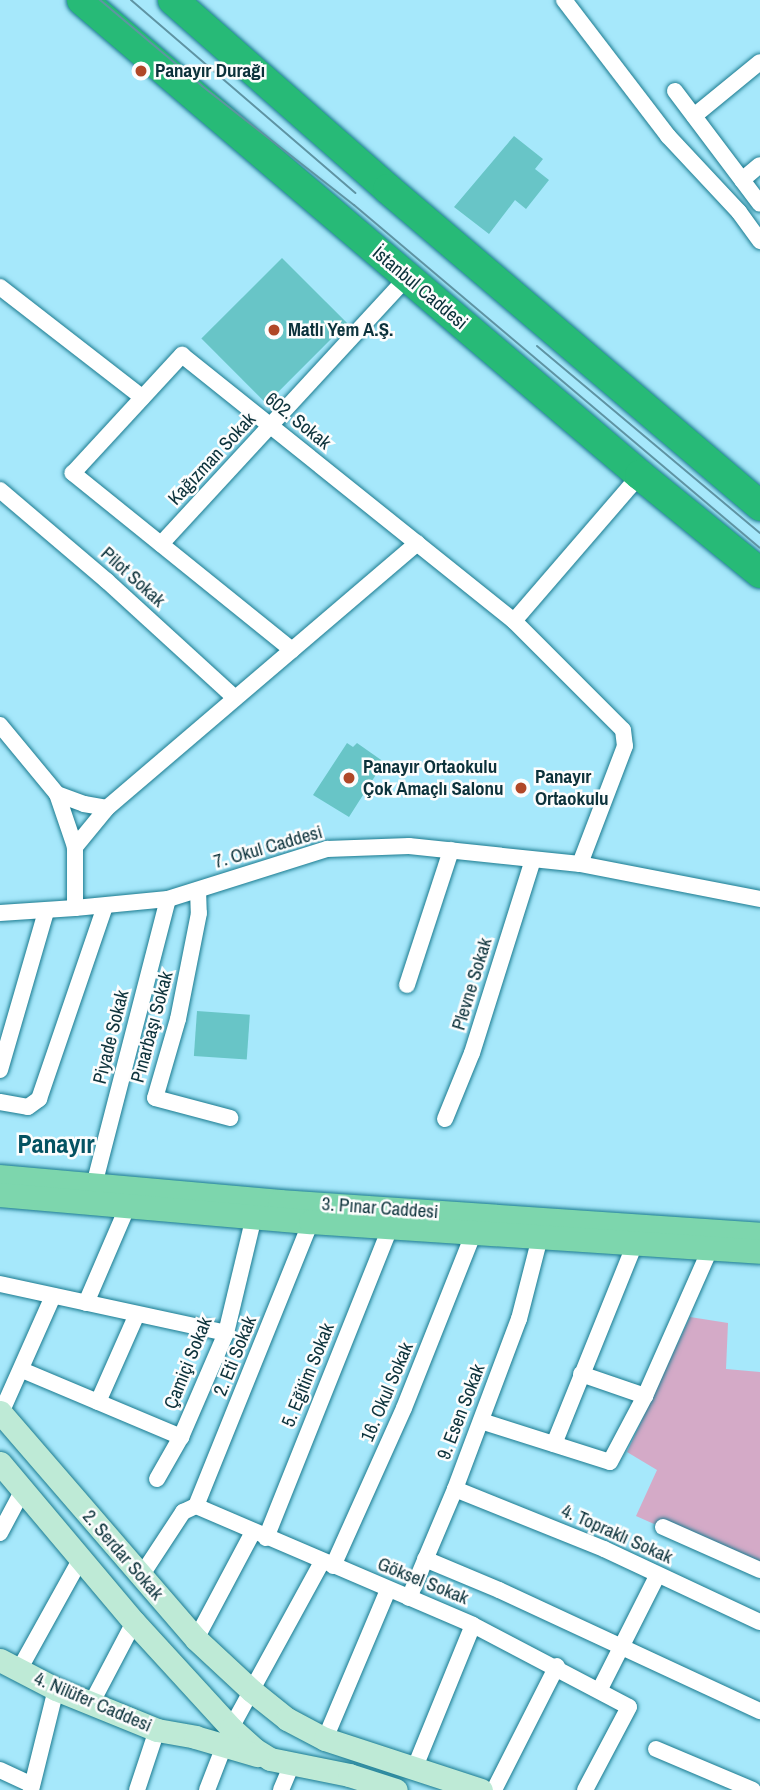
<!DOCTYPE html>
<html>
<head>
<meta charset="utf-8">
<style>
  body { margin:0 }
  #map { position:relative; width:760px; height:1790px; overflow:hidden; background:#a6e8fb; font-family:"Archivo Narrow",sans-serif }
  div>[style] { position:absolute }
  .green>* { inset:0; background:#d4aac7 }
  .building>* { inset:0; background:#68c5c7; transform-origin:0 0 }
  .roads { filter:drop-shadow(0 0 2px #1a7a8f) drop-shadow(0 0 2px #1a7a8f) }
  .street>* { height:16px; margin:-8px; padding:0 8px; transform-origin:8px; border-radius:8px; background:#fff }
  .secondary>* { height:23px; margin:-11.5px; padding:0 11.5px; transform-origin:11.5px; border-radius:11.5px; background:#beead6 }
  .primary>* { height:24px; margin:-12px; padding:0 12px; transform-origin:12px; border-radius:12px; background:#7dd6ad }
  .highway>* { height:30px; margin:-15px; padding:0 15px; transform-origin:15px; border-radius:15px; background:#27ba77 }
  .tram>* { height:2px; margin:-1px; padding:0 1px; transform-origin:1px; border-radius:1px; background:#5f94a3 }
  .dots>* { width:19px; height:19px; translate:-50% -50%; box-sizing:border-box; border:4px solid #fdfdfd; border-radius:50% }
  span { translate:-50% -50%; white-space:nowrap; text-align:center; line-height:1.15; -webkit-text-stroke:5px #fdfdfd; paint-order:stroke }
  .poi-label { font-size:19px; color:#0c323b; font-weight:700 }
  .left { translate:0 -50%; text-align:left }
  .street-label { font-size:19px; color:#0c323b }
  .district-label { font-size:26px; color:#045262; font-weight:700 }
</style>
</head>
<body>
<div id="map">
  <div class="green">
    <div style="clip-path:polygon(690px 1317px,728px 1323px,726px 1369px,760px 1372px,760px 1571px,636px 1516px,657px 1470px,627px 1452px)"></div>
  </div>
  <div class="building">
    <div style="clip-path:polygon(514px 136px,543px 159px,535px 169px,549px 180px,526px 209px,515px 200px,489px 234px,454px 207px)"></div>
    <div style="left:282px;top:258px;width:92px;height:114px;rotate:45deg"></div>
    <div style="clip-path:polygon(347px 743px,353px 747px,357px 743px,384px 762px,349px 817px,313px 795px)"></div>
    <div style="left:197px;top:1011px;width:53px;height:45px;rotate:4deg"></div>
  </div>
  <div class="roads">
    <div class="street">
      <div style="left:564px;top:0;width:171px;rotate:52.6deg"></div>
      <div style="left:668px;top:136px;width:104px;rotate:46.9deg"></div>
      <div style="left:739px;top:212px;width:36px;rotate:54deg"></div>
      <div style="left:675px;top:91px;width:141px;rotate:53deg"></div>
      <div style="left:694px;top:116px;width:85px;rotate:-39.3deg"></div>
      <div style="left:742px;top:180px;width:23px;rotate:-40deg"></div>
      <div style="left:0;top:287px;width:180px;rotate:37.8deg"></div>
      <div style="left:0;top:490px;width:140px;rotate:40.4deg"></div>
      <div style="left:107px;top:581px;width:173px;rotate:42.4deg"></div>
      <div style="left:161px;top:544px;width:363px;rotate:-47.3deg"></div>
      <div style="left:514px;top:621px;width:193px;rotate:-49.2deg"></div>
      <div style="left:292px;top:650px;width:282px;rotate:-141.1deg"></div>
      <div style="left:73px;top:473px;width:161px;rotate:-47.3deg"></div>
      <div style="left:182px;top:355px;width:425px;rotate:38.7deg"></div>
      <div style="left:514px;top:621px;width:154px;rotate:45deg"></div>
      <div style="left:623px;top:730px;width:16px;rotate:83deg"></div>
      <div style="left:625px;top:746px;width:126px;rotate:110.9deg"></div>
      <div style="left:0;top:725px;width:89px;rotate:50.4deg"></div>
      <div style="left:57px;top:794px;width:56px;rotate:71.2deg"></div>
      <div style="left:75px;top:847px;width:61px;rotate:90deg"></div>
      <div style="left:75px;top:908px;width:93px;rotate:-5.5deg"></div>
      <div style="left:168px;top:899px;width:167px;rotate:-17.5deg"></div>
      <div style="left:327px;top:849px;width:82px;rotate:-2.1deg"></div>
      <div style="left:409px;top:846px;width:172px;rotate:6deg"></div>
      <div style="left:580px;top:864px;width:183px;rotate:11deg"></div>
      <div style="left:57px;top:794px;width:29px;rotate:20deg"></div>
      <div style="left:84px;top:804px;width:23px;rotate:10deg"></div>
      <div style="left:75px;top:847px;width:50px;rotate:-50.6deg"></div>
      <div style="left:107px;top:808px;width:408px;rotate:-40.5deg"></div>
      <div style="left:198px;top:890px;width:23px;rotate:88deg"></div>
      <div style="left:199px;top:913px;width:108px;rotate:101.2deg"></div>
      <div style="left:178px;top:1019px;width:82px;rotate:106.2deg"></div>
      <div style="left:155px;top:1098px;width:78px;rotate:14.9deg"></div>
      <div style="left:0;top:913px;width:75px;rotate:-3.8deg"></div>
      <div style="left:407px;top:985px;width:142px;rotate:-71.9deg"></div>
      <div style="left:0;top:1070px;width:165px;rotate:-73.8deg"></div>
      <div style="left:0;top:1102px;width:28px;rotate:10deg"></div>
      <div style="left:28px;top:1107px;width:14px;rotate:-36deg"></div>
      <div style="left:39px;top:1099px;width:204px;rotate:-71.1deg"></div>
      <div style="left:445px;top:1119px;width:71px;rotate:-67.8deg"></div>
      <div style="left:472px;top:1053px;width:202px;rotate:-72.5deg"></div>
      <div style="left:94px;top:1185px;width:295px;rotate:-75.5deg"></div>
      <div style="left:0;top:1284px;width:231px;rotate:12.2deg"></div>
      <div style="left:86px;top:1303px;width:103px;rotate:-66.7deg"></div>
      <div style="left:22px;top:1370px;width:173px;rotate:22.8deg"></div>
      <div style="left:581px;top:1374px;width:68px;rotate:19deg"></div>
      <div style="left:98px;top:1402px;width:96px;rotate:-66.1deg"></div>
      <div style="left:1px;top:1413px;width:128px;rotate:-66deg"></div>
      <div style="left:481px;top:1421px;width:135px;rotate:17.6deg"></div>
      <div style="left:610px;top:1462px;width:75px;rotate:-62.1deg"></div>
      <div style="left:645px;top:1396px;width:161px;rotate:-66.1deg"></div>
      <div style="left:554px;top:1444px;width:216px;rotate:-68deg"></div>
      <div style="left:157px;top:1479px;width:48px;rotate:-60.3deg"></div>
      <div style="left:181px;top:1437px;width:113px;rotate:-66.6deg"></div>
      <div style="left:226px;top:1333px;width:120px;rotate:-76.5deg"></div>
      <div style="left:455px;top:1489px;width:161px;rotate:21.9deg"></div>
      <div style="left:604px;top:1549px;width:172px;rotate:25.1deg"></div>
      <div style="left:196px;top:1506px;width:301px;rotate:23.2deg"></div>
      <div style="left:473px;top:1625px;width:176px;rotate:27.7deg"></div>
      <div style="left:629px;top:1707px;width:94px;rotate:117.9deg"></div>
      <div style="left:196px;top:1506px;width:306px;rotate:-68deg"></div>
      <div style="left:663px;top:1527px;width:106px;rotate:23.9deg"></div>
      <div style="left:0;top:1533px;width:49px;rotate:-61.9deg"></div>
      <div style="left:266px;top:1538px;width:334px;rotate:-68.2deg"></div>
      <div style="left:425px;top:1559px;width:80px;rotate:22.7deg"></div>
      <div style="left:499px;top:1590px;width:288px;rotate:24.9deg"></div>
      <div style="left:333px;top:1566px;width:173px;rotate:-65.8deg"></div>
      <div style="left:404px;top:1408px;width:189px;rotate:-68.3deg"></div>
      <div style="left:141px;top:1576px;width:77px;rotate:-56.7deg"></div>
      <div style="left:183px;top:1512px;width:14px;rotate:-25deg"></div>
      <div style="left:409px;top:1598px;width:118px;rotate:-67.1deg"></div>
      <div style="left:455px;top:1489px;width:182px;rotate:-69.4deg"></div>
      <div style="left:519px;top:1319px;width:85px;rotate:-75.6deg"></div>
      <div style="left:196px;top:1639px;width:121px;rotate:-62deg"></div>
      <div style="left:19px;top:1670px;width:126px;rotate:-61deg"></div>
      <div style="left:600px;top:1689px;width:127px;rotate:-63.2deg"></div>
      <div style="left:91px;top:1704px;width:93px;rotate:-62.3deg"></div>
      <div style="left:325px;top:1739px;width:162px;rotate:-67.1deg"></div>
      <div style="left:656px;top:1749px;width:105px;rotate:22.9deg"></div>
      <div style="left:415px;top:1767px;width:153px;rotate:-67.8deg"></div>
      <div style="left:0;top:1770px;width:35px;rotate:25deg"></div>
      <div style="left:31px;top:1790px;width:104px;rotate:-76.1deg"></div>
      <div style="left:137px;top:1790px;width:63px;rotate:-71.6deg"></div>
      <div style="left:207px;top:1790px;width:66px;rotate:-68.8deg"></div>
      <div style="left:231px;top:1728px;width:189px;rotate:-61.3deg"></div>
      <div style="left:281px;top:1790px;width:28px;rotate:-67deg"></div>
      <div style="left:494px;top:1790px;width:139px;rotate:-63.1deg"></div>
    </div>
    <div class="secondary">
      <div style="left:0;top:1412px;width:300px;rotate:49.2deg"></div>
      <div style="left:196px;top:1639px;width:76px;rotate:42.9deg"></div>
      <div style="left:252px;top:1691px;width:45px;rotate:38.7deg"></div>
      <div style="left:287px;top:1719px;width:43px;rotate:27.8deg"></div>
      <div style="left:325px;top:1739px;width:164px;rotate:18.1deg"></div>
      <div style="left:0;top:1463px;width:208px;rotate:49.9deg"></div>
      <div style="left:134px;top:1622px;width:144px;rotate:47.5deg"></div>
      <div style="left:231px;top:1728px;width:31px;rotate:42deg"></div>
      <div style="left:254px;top:1749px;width:19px;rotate:32deg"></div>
      <div style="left:270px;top:1759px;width:81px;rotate:11.4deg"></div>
      <div style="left:349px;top:1775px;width:49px;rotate:17.7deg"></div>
      <div style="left:0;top:1660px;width:63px;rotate:27.4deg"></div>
      <div style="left:56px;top:1689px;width:109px;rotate:22.1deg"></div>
      <div style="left:157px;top:1730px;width:39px;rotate:10deg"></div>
      <div style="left:195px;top:1737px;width:65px;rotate:16.2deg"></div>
    </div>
    <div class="primary">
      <div style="left:0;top:1177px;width:281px;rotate:5.1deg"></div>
      <div style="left:280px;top:1202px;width:481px;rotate:3.9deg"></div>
      <div style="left:0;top:1195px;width:312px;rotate:5deg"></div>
      <div style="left:311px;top:1222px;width:450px;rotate:3.8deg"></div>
    </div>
    <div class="highway">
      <div style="left:82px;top:0;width:733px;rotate:40.41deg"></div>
      <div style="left:640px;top:475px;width:155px;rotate:39.2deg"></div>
      <div style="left:173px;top:0;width:286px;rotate:41.3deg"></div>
      <div style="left:388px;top:189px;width:489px;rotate:40.4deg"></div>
    </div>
  </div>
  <div class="tram">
    <div style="left:100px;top:0;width:133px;rotate:40.1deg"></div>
    <div style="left:202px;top:86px;width:193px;rotate:38.1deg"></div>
    <div style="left:354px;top:205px;width:531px;rotate:40.19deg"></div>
    <div style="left:131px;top:0;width:296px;rotate:40.7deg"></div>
    <div style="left:537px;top:346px;width:291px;rotate:40deg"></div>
  </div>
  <div class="dots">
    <div style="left:141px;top:71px;background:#b04828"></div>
    <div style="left:274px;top:330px;background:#b04828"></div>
    <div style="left:349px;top:778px;background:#b04828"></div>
    <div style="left:521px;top:788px;background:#b04828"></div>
  </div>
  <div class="poi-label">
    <span class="left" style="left:155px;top:71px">Panayır Durağı</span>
    <span class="left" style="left:288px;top:330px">Matlı Yem A.Ş.</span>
    <span class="left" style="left:363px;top:778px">Panayır Ortaokulu<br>Çok Amaçlı Salonu</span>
    <span class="left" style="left:535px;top:788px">Panayır<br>Ortaokulu</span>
  </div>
  <div class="street-label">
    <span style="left:420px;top:288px;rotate:40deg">İstanbul Caddesi</span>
    <span style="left:298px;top:421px;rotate:39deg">602. Sokak</span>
    <span style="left:212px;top:459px;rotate:-47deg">Kağızman Sokak</span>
    <span style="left:133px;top:577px;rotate:42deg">Pilot Sokak</span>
    <span style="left:268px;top:847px;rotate:-16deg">7. Okul Caddesi</span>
    <span style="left:472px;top:984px;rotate:-73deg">Plevne Sokak</span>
    <span style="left:152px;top:1027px;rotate:-75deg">Pınarbaşı Sokak</span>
    <span style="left:111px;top:1037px;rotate:-76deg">Piyade Sokak</span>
    <span style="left:380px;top:1208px;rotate:4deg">3. Pınar Caddesi</span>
    <span style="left:235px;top:1356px;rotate:-68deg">2. Eti Sokak</span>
    <span style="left:188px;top:1363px;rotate:-68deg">Çamiçi Sokak</span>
    <span style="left:308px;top:1375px;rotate:-68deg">5. Eğitim Sokak</span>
    <span style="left:387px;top:1392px;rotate:-67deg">16. Okul Sokak</span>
    <span style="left:461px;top:1412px;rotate:-69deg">9. Esen Sokak</span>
    <span style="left:617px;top:1534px;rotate:24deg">4. Topraklı Sokak</span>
    <span style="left:123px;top:1555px;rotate:49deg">2. Serdar Sokak</span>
    <span style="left:423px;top:1581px;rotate:22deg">Göksel Sokak</span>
    <span style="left:93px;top:1702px;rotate:23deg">4. Nilüfer Caddesi</span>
  </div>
  <div class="district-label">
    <span style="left:56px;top:1144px">Panayır</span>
  </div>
</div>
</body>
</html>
